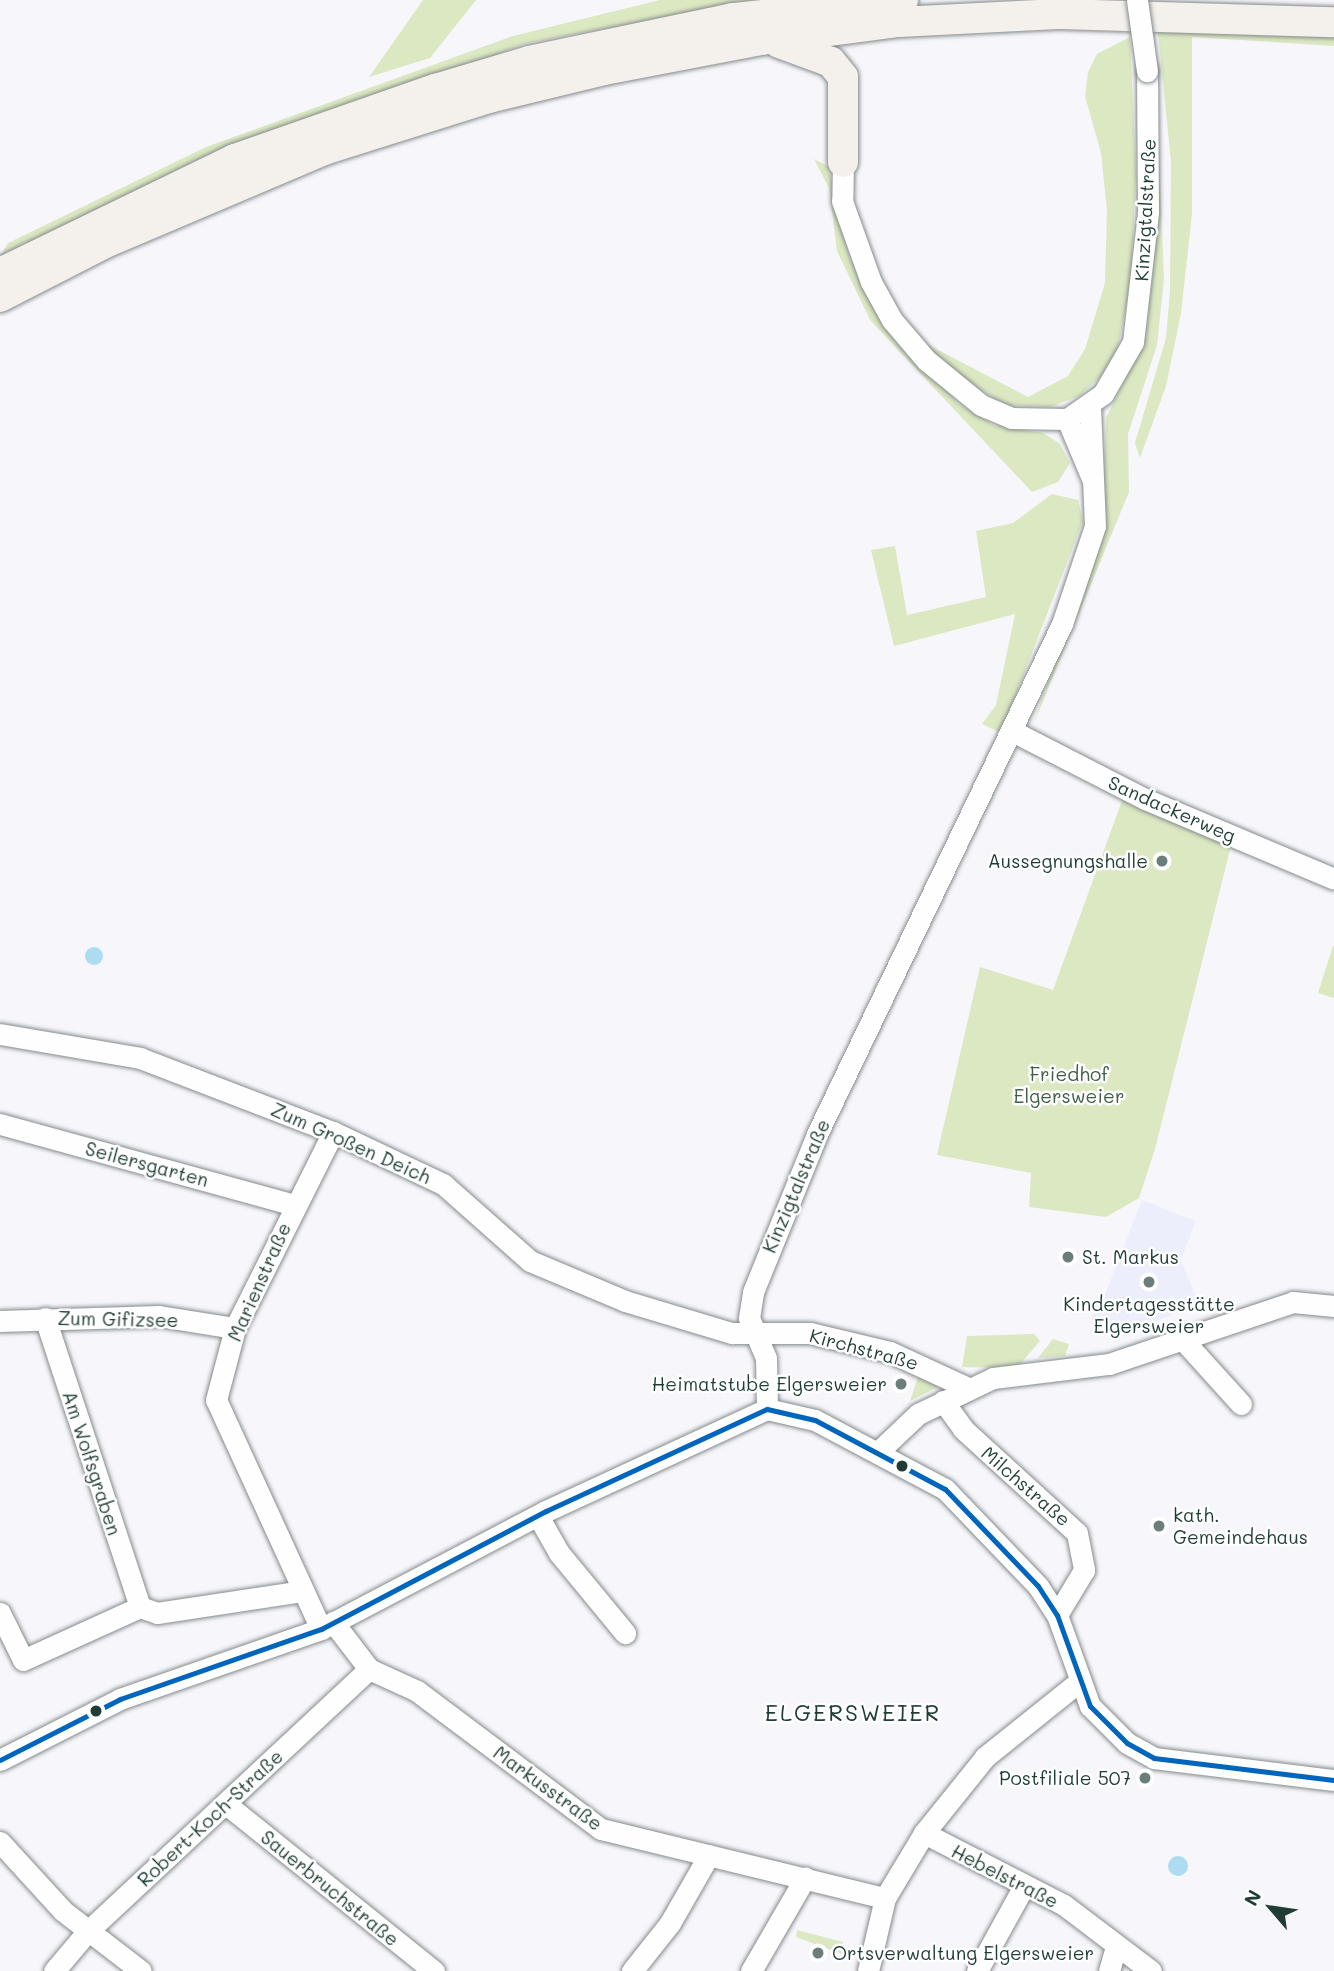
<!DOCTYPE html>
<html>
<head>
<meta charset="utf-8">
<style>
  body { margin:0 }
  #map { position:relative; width:1334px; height:1971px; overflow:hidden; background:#f6f6fb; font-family:Mali,sans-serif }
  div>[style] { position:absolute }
  .built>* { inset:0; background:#eceefc }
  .green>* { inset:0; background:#dce8c2 }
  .water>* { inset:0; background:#acdbf2 }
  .round { border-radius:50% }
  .roads { filter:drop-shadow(0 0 2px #858b8b) drop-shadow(0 0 2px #858b8b) }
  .minor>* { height:21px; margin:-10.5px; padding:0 10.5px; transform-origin:10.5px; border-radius:10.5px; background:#fefefe }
  .highway>* { height:30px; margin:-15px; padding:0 15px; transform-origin:15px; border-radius:15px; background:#f4f0eb }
  .bridges { filter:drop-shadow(0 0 2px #858b8b) drop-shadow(0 0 2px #858b8b) }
  .minor-bridge>* { height:21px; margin:-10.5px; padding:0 10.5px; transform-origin:10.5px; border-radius:10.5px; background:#fefefe }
  .bus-1>* { height:5px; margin:-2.5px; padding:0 2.5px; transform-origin:2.5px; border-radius:2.5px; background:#0065bd }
  .dots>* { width:19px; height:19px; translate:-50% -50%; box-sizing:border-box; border:4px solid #fff; border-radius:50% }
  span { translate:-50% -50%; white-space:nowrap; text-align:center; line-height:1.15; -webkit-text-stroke:5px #fff; paint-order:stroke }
  .street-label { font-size:19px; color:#1f3d34 }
  .poi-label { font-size:19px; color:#1f3d34 }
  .right { translate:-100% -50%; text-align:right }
  .left { translate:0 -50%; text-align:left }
  .park-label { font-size:19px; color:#405d47 }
  .quarter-label { font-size:23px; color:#1f3d34; letter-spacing:2px }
  .north { position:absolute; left:1236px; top:1873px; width:70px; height:70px; -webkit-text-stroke:5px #fff; paint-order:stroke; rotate:299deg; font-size:19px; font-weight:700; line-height:28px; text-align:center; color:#1f3d34 }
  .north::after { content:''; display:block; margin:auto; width:24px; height:32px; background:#1f3d34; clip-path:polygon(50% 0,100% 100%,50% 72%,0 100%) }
</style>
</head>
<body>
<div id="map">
  <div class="built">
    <div style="clip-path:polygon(1142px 1200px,1196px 1221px,1181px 1260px,1199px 1304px,1110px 1340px,1105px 1320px,1089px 1319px,1101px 1305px)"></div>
  </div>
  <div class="green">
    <div style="clip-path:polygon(423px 0,476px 0,430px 58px,369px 77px)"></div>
    <div style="clip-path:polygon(660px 0,756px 0,523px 44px,0 257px,8px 243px,206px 147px,513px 36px)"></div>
    <div style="clip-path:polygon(1157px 23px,1334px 31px,1334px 46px,1192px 37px,1192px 214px,1181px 313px,1166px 386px,1140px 458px,1135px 443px,1166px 338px,1170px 291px,1171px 162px)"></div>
    <div style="clip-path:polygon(1130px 37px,1136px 171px,1131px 284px,1117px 351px,1105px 373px,1079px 396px,1050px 407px,1006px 405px,953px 373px,923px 342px,1028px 397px,1068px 376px,1085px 349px,1105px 283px,1107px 211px,1101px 153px,1085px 96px,1088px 72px,1097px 54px)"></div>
    <div style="clip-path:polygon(1157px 104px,1164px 279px,1157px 345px,1128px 434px,1129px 492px,1033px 725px,1102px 528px,1106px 418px,1146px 336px,1159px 210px)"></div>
    <div style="clip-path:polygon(814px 159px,828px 166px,850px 259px,888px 327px,958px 403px,993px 425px,1043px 433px,1059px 443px,1070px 463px,1058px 482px,1032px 492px,870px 320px,837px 251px,829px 188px)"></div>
    <div style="clip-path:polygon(1052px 494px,1078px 500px,1083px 521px,1001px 733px,982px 724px,996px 705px,1015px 614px,894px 646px,871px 550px,895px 546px,907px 615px,986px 597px,976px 531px,1013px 523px)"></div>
    <div style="clip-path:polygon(1123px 798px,1231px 846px,1155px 1149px,1139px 1198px,1106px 1217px,1029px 1207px,1031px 1173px,937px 1155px,980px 967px,1053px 990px)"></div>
    <div style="clip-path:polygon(1333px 946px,1334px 946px,1334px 998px,1318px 993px)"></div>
    <div style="clip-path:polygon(1034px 1334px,1040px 1341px,1017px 1368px,962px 1367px,967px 1336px)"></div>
    <div style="clip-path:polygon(1053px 1339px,1069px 1344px,1065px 1356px,1038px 1358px)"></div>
    <div style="clip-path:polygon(920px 1371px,938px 1387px,910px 1401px)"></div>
    <div style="clip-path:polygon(797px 1930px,843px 1942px,842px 1954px,796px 1937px)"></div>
  </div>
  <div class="water">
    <div class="round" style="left:85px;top:947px;width:18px;height:18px"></div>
    <div class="round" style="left:1168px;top:1856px;width:20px;height:20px"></div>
  </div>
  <div class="roads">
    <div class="minor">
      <div style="left:843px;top:162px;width:39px;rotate:91deg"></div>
      <div style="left:842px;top:201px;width:86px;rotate:70.3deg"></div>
      <div style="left:871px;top:282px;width:43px;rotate:61.1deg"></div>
      <div style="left:892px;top:320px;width:52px;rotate:49.6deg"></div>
      <div style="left:926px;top:360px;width:71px;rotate:39.3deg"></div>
      <div style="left:981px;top:405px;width:33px;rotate:23deg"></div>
      <div style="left:1011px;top:418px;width:56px;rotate:1deg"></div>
      <div style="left:1067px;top:419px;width:44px;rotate:-34.8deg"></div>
      <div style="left:1103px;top:394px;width:60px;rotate:-60deg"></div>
      <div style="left:1133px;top:342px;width:131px;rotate:-83.4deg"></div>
      <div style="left:1148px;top:212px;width:141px;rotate:-90.4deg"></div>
      <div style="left:1067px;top:419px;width:67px;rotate:67.2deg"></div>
      <div style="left:1014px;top:732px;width:147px;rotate:27.1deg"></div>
      <div style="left:1145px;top:799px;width:205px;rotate:22.9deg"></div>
      <div style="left:0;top:1034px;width:142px;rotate:9.7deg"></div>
      <div style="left:140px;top:1058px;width:207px;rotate:21deg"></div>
      <div style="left:333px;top:1132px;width:122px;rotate:25.3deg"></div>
      <div style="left:443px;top:1184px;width:116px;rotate:41.5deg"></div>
      <div style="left:530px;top:1261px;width:103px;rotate:22.8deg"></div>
      <div style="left:625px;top:1301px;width:112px;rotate:16.7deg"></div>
      <div style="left:732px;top:1333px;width:78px"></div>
      <div style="left:810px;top:1333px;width:82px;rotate:13.4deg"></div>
      <div style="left:890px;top:1352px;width:86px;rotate:24.8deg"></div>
      <div style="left:0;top:1124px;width:305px;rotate:15.4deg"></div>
      <div style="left:45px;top:1318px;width:304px;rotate:71.8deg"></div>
      <div style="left:0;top:1321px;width:159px;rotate:-1.8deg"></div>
      <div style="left:159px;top:1316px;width:77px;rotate:9deg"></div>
      <div style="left:1184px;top:1341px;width:85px;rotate:47.9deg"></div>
      <div style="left:943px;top:1401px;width:34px;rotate:54deg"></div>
      <div style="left:963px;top:1429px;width:154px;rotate:42.4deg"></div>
      <div style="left:1077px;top:1533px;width:38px;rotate:79deg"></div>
      <div style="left:1084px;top:1570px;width:52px;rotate:121deg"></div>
      <div style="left:767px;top:1409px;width:51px;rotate:-91.1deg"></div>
      <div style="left:766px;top:1358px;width:43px;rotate:-113deg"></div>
      <div style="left:749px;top:1318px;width:26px;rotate:-81deg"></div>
      <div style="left:753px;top:1292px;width:170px;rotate:-67.9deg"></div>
      <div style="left:817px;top:1134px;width:566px;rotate:-64.34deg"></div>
      <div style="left:1062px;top:624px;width:103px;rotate:-71.4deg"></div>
      <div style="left:1095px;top:526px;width:120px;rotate:-92.4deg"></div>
      <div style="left:767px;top:1409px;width:49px;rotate:12.9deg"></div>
      <div style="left:815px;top:1420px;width:147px;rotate:28deg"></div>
      <div style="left:945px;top:1489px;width:134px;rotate:46.2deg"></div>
      <div style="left:1038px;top:1586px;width:35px;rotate:57deg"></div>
      <div style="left:1057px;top:1615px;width:97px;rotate:70.1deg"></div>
      <div style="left:1090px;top:1706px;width:52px;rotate:45deg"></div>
      <div style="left:1127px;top:1743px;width:31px;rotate:29deg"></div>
      <div style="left:1154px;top:1758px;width:181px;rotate:7deg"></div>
      <div style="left:879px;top:1451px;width:54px;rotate:-43.5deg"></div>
      <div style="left:918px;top:1414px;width:83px;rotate:-25.6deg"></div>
      <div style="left:993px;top:1378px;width:117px;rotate:-6.9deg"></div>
      <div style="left:1109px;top:1364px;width:194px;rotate:-18.6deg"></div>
      <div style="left:1293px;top:1302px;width:41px;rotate:5.6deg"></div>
      <div style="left:538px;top:1516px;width:43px;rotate:60.4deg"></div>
      <div style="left:559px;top:1553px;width:104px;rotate:50.5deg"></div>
      <div style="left:0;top:1613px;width:52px;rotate:63.9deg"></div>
      <div style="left:23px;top:1660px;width:128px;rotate:-24.4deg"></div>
      <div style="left:140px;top:1607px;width:18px;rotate:19deg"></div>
      <div style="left:157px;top:1613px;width:148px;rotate:-8.6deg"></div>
      <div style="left:333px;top:1622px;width:59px;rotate:52.5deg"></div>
      <div style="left:369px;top:1669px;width:53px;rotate:24.6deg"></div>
      <div style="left:417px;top:1691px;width:230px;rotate:36.9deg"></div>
      <div style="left:601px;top:1829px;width:292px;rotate:13.7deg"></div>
      <div style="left:321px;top:1629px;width:252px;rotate:-114.6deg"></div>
      <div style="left:216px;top:1400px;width:74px;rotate:-75.2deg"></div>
      <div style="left:235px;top:1328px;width:219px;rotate:-63.4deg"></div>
      <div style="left:0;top:1760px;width:135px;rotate:-26.9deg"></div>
      <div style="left:120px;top:1699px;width:213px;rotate:-19.2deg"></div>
      <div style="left:321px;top:1629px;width:254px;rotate:-27.7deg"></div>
      <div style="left:546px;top:1511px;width:243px;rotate:-24.8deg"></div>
      <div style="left:226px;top:1804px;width:267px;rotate:38.8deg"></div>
      <div style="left:924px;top:1833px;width:157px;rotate:27.2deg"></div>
      <div style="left:1064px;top:1905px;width:109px;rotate:37.2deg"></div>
      <div style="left:0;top:1842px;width:93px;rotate:47.6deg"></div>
      <div style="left:63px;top:1911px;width:98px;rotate:37.6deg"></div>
      <div style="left:54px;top:1971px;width:51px;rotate:-49.8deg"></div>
      <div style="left:87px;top:1932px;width:386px;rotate:-43deg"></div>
      <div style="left:632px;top:1971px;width:61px;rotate:-51.6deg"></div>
      <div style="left:670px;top:1923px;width:78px;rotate:-60.2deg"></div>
      <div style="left:751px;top:1971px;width:108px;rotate:-59.9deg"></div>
      <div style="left:868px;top:1971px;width:75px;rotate:-76.9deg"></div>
      <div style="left:885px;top:1898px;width:76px;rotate:-59deg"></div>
      <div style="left:924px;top:1833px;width:97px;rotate:-51.2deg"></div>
      <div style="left:985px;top:1757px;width:122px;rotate:-38.7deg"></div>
      <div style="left:977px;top:1971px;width:97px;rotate:-61.1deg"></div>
      <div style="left:1109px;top:1971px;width:22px;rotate:-74deg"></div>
    </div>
    <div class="highway">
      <div style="left:779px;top:43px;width:55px;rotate:20.1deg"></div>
      <div style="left:831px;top:62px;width:19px;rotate:51deg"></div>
      <div style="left:843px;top:77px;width:85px;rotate:90deg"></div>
      <div style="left:0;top:273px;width:261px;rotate:-25.9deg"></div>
      <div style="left:235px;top:159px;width:212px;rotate:-19.3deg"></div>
      <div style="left:435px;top:89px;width:98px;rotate:-16.6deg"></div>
      <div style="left:529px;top:61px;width:208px;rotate:-11.9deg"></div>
      <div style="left:733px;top:18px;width:171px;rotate:-6deg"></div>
      <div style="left:0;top:297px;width:118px;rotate:-27.2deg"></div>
      <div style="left:105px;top:243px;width:238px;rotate:-23deg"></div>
      <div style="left:324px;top:150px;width:173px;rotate:-17.5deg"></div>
      <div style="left:489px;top:98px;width:118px;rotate:-13.7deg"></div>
      <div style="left:604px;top:70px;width:161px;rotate:-10.8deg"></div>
      <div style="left:762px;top:40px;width:138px;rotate:-7.5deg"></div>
      <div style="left:899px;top:22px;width:159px;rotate:-2.9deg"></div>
      <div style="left:1058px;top:14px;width:276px;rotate:1.7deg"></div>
    </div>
  </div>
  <div class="bridges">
    <div class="minor-bridge">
      <div style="left:1137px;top:0;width:72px;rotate:82deg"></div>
    </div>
  </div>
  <div class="bus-1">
    <div style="left:767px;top:1409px;width:49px;rotate:12.9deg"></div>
    <div style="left:815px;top:1420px;width:147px;rotate:28deg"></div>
    <div style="left:945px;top:1489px;width:134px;rotate:46.2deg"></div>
    <div style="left:1038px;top:1586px;width:35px;rotate:57deg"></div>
    <div style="left:1057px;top:1615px;width:97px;rotate:70.1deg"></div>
    <div style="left:1090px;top:1706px;width:52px;rotate:45deg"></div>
    <div style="left:1127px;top:1743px;width:31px;rotate:29deg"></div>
    <div style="left:1154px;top:1758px;width:181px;rotate:7deg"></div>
    <div style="left:0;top:1760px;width:135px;rotate:-26.9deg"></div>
    <div style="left:120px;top:1699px;width:213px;rotate:-19.2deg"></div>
    <div style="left:321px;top:1629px;width:254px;rotate:-27.7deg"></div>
    <div style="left:546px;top:1511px;width:243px;rotate:-24.8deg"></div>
  </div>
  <div class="dots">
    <div style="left:1162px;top:861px;background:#6a7e7a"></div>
    <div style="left:1068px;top:1257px;background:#6a7e7a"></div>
    <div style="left:1149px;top:1282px;background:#6a7e7a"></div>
    <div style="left:901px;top:1384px;background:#6a7e7a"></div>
    <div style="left:902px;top:1466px;background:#1f3d34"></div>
    <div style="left:1159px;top:1526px;background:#6a7e7a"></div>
    <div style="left:96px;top:1711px;background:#1f3d34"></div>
    <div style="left:1145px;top:1778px;background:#6a7e7a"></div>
    <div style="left:818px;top:1953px;background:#6a7e7a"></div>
  </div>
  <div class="street-label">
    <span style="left:1145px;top:210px;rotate:-87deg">Kinzigtalstraße</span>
    <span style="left:1172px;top:809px;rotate:24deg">Sandackerweg</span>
    <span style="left:351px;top:1143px;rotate:24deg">Zum Großen Deich</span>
    <span style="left:147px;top:1164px;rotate:15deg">Seilersgarten</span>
    <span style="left:796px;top:1186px;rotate:-67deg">Kinzigtalstraße</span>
    <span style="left:259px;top:1282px;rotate:-66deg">Marienstraße</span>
    <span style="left:118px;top:1319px;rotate:1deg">Zum Gifizsee</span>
    <span style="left:864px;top:1349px;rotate:15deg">Kirchstraße</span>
    <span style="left:92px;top:1463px;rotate:72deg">Am Wolfsgraben</span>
    <span style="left:1026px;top:1486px;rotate:41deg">Milchstraße</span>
    <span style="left:548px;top:1788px;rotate:36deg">Markusstraße</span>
    <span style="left:210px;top:1818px;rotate:-43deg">Robert-Koch-Straße</span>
    <span style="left:1005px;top:1876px;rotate:27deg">Hebelstraße</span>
    <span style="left:330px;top:1888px;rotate:39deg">Sauerbruchstraße</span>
  </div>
  <div class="poi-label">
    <span class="right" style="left:1148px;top:861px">Aussegnungshalle</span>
    <span class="left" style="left:1082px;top:1257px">St. Markus</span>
    <span style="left:1149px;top:1315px">Kindertagesstätte<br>Elgersweier</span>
    <span class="right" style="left:887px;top:1384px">Heimatstube Elgersweier</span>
    <span class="left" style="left:1173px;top:1526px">kath.<br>Gemeindehaus</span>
    <span class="right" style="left:1131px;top:1778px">Postfiliale 507</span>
    <span class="left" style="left:832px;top:1953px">Ortsverwaltung Elgersweier</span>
  </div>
  <div class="park-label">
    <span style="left:1069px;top:1085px">Friedhof<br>Elgersweier</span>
  </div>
  <div class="quarter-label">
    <span style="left:853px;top:1712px">ELGERSWEIER</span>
  </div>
  <div class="north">N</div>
</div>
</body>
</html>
